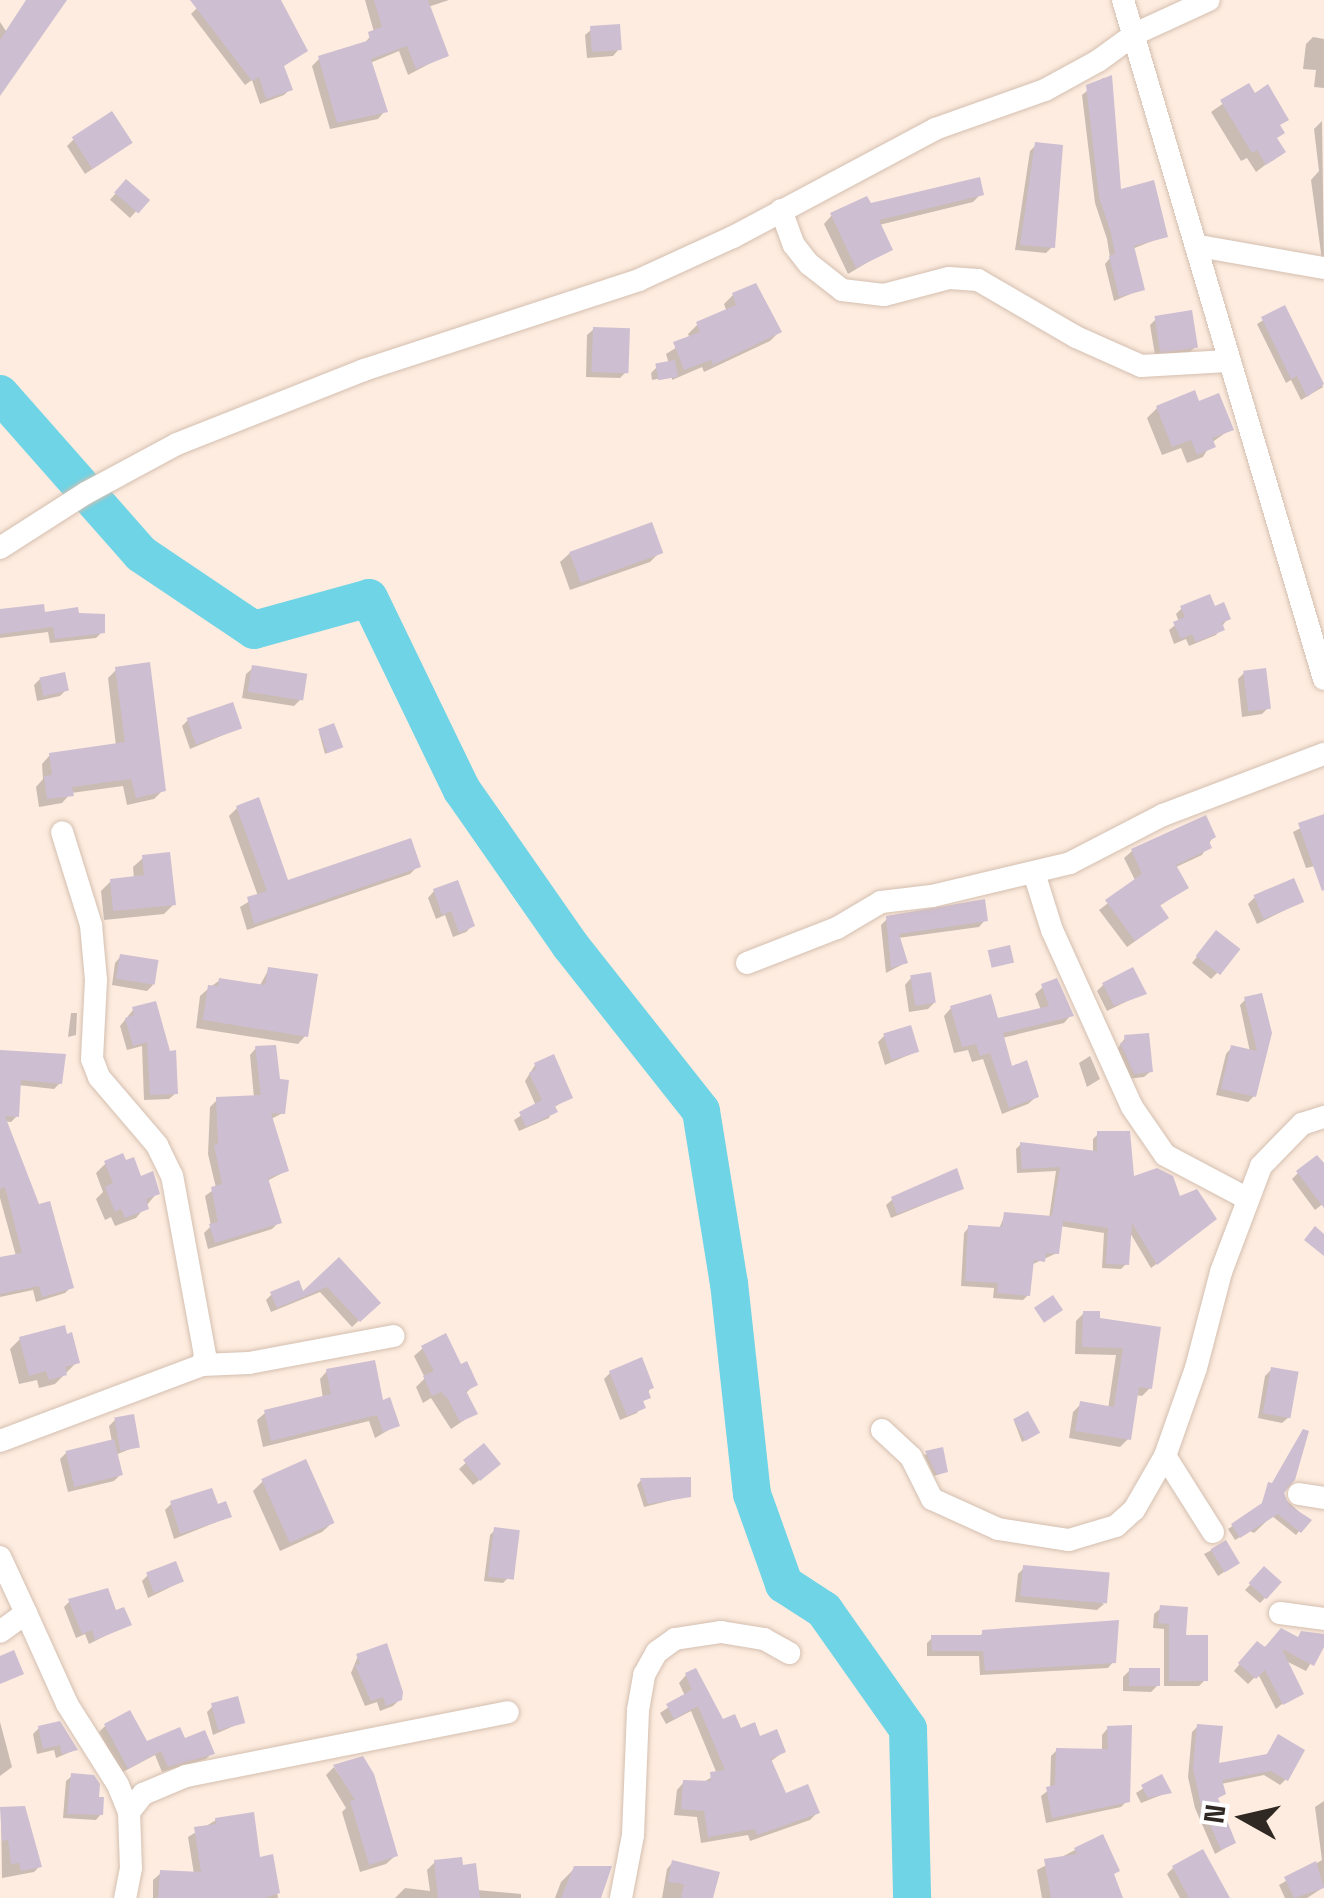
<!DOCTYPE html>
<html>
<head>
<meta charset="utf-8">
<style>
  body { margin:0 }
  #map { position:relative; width:1324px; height:1898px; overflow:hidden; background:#fdecdf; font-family:"Space Grotesk",sans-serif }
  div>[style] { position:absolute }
  .shadow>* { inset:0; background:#0003; transform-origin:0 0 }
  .river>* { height:38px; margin:-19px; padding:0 19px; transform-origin:19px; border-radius:19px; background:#6ed4e6 }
  .building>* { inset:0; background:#cdbed2; transform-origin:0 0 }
  .roads { filter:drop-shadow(0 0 2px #d4bfb0) drop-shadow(0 0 2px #d4bfb0) }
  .street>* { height:22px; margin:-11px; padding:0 11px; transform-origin:11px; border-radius:11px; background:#fff }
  span { translate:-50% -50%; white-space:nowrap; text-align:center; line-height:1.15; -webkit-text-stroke:8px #fff; paint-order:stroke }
  .north { position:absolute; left:1194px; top:1768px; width:100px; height:100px; -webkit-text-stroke:8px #fff; paint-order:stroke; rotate:278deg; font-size:28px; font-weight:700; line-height:40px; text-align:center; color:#302822 }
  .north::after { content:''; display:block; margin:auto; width:35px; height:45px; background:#302822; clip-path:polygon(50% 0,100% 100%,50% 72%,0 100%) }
</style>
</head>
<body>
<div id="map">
  <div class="shadow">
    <div style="clip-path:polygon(27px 0,51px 0,0 91px,0 22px,6px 31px)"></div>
    <div style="clip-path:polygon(196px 0,278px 0,305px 51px,282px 67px,290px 89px,284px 95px,260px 104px,252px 80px,245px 85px,191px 14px,199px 6px)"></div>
    <div style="clip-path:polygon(365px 0,449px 0,428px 7px,446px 55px,408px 75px,399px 51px,370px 63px,385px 111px,378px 119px,330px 129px,312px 66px,320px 58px,363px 45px,374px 32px)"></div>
    <div style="clip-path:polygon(592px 29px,619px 49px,613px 56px,587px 58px,585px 35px)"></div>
    <div style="clip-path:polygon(1313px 37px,1324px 39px,1324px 88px,1314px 87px,1316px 70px,1303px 69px,1306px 44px)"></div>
    <div style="clip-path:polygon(1103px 78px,1110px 78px,1119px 192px,1165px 236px,1132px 249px,1142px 289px,1114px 301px,1105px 264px,1110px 258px,1107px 239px,1095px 203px,1082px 95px)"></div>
    <div style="clip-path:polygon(1248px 86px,1278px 126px,1275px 139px,1282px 152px,1256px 172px,1247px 158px,1241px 161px,1211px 112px)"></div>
    <div style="clip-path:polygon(1322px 121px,1324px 260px,1322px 260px,1311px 180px,1319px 171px,1314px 129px)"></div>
    <div style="clip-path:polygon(73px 140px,124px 148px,85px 174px,67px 146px)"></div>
    <div style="clip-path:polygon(1036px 145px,1052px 247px,1046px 253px,1015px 250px,1030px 151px)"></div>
    <div style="left:126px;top:182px;width:27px;height:24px;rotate:42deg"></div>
    <div style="clip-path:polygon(981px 194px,973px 202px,879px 225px,890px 249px,848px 274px,824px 224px,832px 215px,870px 206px)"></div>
    <div style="clip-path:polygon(733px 295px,779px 332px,770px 341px,704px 372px,702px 367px,672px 380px,672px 376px,652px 380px,651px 373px,657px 367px,669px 364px,666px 354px,690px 339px,688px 334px,697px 325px,727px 312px,724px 304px)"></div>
    <div style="clip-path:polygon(1283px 308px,1323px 387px,1301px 400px,1291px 380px,1286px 383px,1257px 324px)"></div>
    <div style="clip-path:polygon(1156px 319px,1195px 347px,1189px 353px,1155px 355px,1150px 325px)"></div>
    <div style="clip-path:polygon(594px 329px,626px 372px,620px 378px,586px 377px,587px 335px)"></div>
    <div style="clip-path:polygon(1198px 404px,1231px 429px,1211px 443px,1203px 457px,1187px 463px,1181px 448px,1162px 455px,1147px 418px,1157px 408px)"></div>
    <div style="clip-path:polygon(660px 552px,650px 562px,570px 590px,560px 562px,570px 553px)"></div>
    <div style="clip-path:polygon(1182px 608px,1213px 609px,1228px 618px,1216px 635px,1189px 646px,1186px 639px,1174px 644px,1169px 630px,1179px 622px,1176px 614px)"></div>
    <div style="clip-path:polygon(0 613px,77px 615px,102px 632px,96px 638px,50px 643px,48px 632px,0 638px)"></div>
    <div style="clip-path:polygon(253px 668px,300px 700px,294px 706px,242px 698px,246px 674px)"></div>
    <div style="clip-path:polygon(116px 670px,163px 790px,154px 799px,127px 805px,123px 786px,71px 793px,62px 803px,39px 807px,36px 787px,43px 779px,42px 764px,50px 755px,116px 746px,108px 678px)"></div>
    <div style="clip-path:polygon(1244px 673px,1268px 708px,1262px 714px,1242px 717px,1238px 679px)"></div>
    <div style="clip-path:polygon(40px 679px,66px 690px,60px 696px,37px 701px,34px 685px)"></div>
    <div style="clip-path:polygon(188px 720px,240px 728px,190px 749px,182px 726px)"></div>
    <div style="clip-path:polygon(319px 732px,338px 748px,325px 754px)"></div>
    <div style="clip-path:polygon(237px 808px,286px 883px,418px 866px,410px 874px,247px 930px,240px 907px,258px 896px,229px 816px)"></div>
    <div style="clip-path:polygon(1324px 816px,1324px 864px,1306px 868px,1293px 832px)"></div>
    <div style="clip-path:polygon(1213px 837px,1202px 855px,1174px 868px,1186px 888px,1158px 907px,1158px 925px,1127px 947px,1099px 910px,1136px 882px,1124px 858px,1132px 851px)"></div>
    <div style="clip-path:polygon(143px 858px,174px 904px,164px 914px,104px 920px,101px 891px,111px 881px,134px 879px,133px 867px)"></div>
    <div style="clip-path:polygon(434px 891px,472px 926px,466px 932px,453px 937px,445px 915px,436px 919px,428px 898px)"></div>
    <div style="clip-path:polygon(1254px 898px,1301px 902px,1257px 924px,1248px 904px)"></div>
    <div style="clip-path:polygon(887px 919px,985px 920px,979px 927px,898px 938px,905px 963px,886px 973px,881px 925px)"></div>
    <div style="clip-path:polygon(1211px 939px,1217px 973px,1211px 979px,1192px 963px)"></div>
    <div style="clip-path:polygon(121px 956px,153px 985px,147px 991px,112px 985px,115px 963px)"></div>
    <div style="clip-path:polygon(269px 969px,306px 1035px,298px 1044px,196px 1028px,200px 996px,209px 988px,220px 980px,259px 987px)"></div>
    <div style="clip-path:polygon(911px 978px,934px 1003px,928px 1009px,909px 1012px,905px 985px)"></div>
    <div style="clip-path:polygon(1103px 985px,1144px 993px,1107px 1011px,1097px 991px)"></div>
    <div style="clip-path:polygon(1043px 987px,1071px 1015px,1064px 1023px,1002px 1038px,1011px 1069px,1036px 1097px,1028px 1104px,1002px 1114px,983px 1059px,972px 1062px,968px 1050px,954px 1053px,944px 1016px,951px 1008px,997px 1021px,1041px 1010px,1035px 994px)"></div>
    <div style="clip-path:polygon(1246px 999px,1269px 1033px,1254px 1096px,1248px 1102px,1216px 1095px,1226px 1054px,1232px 1047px,1250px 1052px,1240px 1005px)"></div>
    <div style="clip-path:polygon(133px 1010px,176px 1093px,169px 1099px,144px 1100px,142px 1046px,127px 1050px,120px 1026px)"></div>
    <div style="clip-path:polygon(71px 1013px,77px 1013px,76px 1035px,68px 1037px)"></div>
    <div style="clip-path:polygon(884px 1036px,916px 1052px,885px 1065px,878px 1042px)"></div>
    <div style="clip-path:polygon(1125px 1038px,1151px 1071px,1144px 1077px,1127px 1079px,1115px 1052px)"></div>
    <div style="clip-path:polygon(256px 1048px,283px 1113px,271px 1119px,286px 1171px,267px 1181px,279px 1222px,272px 1229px,208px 1249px,204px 1233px,211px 1226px,205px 1196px,216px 1188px,208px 1154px,210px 1107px,217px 1100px,254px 1098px,250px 1055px)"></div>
    <div style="clip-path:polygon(0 1053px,60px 1083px,54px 1089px,18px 1085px,17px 1116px,11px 1122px,0 1121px)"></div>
    <div style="clip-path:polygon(1090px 1056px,1100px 1079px,1087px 1087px,1079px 1063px)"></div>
    <div style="clip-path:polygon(535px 1065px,570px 1097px,553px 1108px,549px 1118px,519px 1131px,514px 1120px,536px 1106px,525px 1081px)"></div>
    <div style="clip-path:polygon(1098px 1134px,1132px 1179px,1178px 1199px,1209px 1224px,1151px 1268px,1129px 1231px,1126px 1264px,1121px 1269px,1102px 1268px,1104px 1233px,1060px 1226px,1057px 1253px,1031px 1265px,1028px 1295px,1023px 1300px,993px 1298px,994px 1288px,961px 1286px,964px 1233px,969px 1227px,999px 1229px,1005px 1214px,1049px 1218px,1056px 1171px,1017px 1173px,1016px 1149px,1021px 1144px,1093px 1153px,1093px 1139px)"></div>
    <div style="clip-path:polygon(0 1137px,71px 1287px,65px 1293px,36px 1302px,33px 1290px,0 1297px,0 1258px,16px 1256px,0 1198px)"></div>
    <div style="clip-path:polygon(106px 1163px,157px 1193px,136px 1218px,115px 1226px,111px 1217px,105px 1220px,96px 1199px,103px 1192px,96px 1173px)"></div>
    <div style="clip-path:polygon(1324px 1167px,1324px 1203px,1315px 1210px,1292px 1179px,1298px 1173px)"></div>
    <div style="clip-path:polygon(962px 1189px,891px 1218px,886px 1205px,893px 1199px)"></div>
    <div style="clip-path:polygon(338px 1261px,377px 1303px,352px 1327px,320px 1292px,271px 1312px,266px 1300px,272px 1294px,302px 1295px)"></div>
    <div style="clip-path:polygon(1084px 1313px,1097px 1320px,1158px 1329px,1150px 1388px,1142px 1396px,1136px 1395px,1128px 1439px,1120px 1447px,1069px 1438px,1073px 1412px,1081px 1404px,1108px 1409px,1116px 1355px,1075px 1354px,1076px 1321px)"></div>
    <div style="clip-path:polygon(20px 1339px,77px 1362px,55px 1384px,39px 1388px,37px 1380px,19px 1384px,10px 1349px)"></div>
    <div style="clip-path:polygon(423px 1348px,460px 1367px,475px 1384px,465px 1394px,475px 1413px,451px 1429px,431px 1398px,423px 1403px,416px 1387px,425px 1378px,414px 1356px)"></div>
    <div style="clip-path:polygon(1271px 1370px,1289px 1417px,1282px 1423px,1258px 1418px,1265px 1376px)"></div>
    <div style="clip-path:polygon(327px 1371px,381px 1403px,397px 1425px,375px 1438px,369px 1421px,263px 1447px,257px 1420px,265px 1413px,323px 1399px,320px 1379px)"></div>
    <div style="clip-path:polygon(610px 1373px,651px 1387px,637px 1413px,620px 1420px,604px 1379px)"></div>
    <div style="clip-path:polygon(115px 1420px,138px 1446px,115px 1455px,120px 1475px,114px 1481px,68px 1492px,60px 1459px,66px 1453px,112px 1442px,109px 1426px)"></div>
    <div style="clip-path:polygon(1014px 1421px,1035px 1435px,1022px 1442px)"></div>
    <div style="clip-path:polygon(484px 1447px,492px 1470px,473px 1485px,459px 1469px)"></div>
    <div style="clip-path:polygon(941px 1450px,945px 1472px,934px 1476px,924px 1455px)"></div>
    <div style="clip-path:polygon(641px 1480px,688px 1496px,644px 1507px,637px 1485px)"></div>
    <div style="clip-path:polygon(263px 1481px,332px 1523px,322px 1532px,280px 1551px,253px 1491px)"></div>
    <div style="clip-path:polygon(1269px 1484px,1308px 1520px,1296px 1535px,1272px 1516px,1254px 1533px,1250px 1531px,1235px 1540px,1228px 1529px,1260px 1508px)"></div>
    <div style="clip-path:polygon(171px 1504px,216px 1507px,229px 1517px,174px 1539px,165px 1510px)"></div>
    <div style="clip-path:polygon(495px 1530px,508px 1578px,503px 1583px,484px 1581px,490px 1535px)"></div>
    <div style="clip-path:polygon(1225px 1543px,1230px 1568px,1218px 1576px,1204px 1554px)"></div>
    <div style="clip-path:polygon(1024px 1568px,1104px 1604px,1097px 1610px,1015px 1602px,1018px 1574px)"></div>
    <div style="clip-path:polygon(1264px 1570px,1266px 1597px,1260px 1603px,1245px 1590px)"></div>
    <div style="clip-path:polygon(148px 1575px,181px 1582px,148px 1598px,142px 1581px)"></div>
    <div style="clip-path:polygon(70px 1601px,115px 1613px,129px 1624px,89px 1644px,85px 1634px,76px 1638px,64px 1607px)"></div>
    <div style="clip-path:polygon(1161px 1608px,1184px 1638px,1205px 1680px,1199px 1686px,1164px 1686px,1164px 1629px,1153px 1628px,1154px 1614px)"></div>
    <div style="clip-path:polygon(983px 1633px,1113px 1662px,1108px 1668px,980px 1675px,979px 1656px,927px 1656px,927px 1643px,932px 1638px,978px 1637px)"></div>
    <div style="clip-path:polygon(1296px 1639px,1324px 1641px,1306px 1671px,1284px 1660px,1293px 1695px,1276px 1709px,1258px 1674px,1248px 1684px,1234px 1671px,1251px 1650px)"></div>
    <div style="clip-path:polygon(358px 1656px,399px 1700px,393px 1706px,380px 1711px,377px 1702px,365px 1706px,351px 1673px)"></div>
    <div style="clip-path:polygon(1130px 1670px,1157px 1686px,1151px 1692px,1123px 1691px,1123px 1677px)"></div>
    <div style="clip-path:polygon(686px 1675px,722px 1722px,783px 1752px,770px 1762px,784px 1796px,817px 1813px,810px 1820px,750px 1841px,748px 1835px,701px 1843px,697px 1817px,674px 1815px,677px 1790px,684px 1782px,702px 1783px,717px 1774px,691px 1711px,666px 1724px,660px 1713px,685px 1696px,679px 1683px)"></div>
    <div style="clip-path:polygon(213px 1706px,243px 1722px,213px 1735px,207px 1712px)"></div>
    <div style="clip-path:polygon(0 1722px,12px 1767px,0 1776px)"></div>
    <div style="clip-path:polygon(105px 1726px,146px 1744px,184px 1741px,212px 1753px,206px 1759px,162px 1772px,155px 1755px,121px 1773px,99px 1732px)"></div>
    <div style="clip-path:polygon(1198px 1726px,1217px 1766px,1265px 1757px,1278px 1737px,1286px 1779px,1280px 1785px,1264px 1775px,1221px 1784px,1223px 1793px,1216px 1800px,1234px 1843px,1215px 1854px,1195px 1808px,1188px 1777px,1192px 1732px)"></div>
    <div style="clip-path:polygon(39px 1728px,75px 1750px,56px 1758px,54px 1750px,37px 1754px,33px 1734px)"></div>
    <div style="clip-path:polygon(1108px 1728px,1127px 1801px,1121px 1807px,1046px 1823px,1041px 1796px,1050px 1789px,1051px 1756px,1057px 1750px,1102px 1752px,1102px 1735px)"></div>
    <div style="clip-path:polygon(334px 1767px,395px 1856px,386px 1864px,360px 1872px,342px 1812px,346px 1808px,326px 1775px)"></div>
    <div style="clip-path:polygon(72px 1776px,101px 1814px,96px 1820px,63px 1818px,66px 1781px)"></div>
    <div style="clip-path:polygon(1161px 1777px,1169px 1792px,1141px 1803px,1136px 1793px)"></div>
    <div style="clip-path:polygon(1324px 1801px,1324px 1887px,1307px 1898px,1285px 1898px,1279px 1885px,1322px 1860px,1315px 1807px)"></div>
    <div style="clip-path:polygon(1px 1810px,39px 1867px,34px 1872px,2px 1878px)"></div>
    <div style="clip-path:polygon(216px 1820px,258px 1860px,271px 1857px,278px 1898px,153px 1898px,153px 1880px,161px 1873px,194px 1874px,188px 1837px)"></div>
    <div style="clip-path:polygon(1075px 1850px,1112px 1876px,1120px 1898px,1042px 1898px,1037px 1870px)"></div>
    <div style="clip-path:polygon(435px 1862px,477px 1890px,521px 1894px,521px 1898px,364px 1898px,395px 1898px,405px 1888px,430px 1891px,427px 1870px)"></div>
    <div style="clip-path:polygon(672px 1863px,711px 1898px,662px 1898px,667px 1869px)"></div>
    <div style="clip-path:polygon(575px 1868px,599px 1898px,555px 1898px,561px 1882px)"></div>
    <div style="clip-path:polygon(1173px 1868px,1206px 1898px,1180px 1898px,1167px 1874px)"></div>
  </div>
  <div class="river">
    <div style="left:0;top:394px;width:213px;rotate:48.6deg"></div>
    <div style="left:141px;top:554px;width:136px;rotate:33.9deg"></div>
    <div style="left:254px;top:630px;width:119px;rotate:-15.5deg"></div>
    <div style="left:369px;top:598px;width:213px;rotate:64.2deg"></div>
    <div style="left:462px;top:790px;width:189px;rotate:55.1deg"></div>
    <div style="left:570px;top:945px;width:211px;rotate:51.7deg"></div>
    <div style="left:701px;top:1111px;width:174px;rotate:80.8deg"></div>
    <div style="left:729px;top:1283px;width:212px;rotate:83.8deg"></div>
    <div style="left:752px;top:1494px;width:96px;rotate:70.4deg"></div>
    <div style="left:784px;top:1584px;width:48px;rotate:33deg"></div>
    <div style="left:824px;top:1610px;width:146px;rotate:54.8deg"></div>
    <div style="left:908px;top:1729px;width:169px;rotate:88.6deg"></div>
  </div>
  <div class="building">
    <div style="clip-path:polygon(26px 0,67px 0,0 96px,0 40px)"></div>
    <div style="clip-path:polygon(190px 0,281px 0,308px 51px,284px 66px,293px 90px,266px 99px,259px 77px,252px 81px)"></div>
    <div style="clip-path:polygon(374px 0,428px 0,449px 56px,416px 69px,407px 46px,371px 59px,388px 112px,337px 123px,318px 56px,370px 40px,368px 32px,382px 27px)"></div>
    <div style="left:620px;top:24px;width:26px;height:30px;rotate:86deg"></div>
    <div style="clip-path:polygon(1112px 75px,1121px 189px,1154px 180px,1168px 237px,1134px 246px,1145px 290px,1119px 297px,1109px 256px,1115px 254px,1111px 233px,1099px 197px,1086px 85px)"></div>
    <div style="clip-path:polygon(1249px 83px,1255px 93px,1268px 84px,1289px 120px,1280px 125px,1285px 133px,1277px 138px,1286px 152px,1266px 165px,1257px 150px,1252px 153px,1220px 100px)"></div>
    <div style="left:112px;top:111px;width:38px;height:48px;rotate:57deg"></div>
    <div style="clip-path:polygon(1035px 142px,1063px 145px,1055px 248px,1020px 245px)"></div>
    <div style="clip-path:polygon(980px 177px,984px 195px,879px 220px,893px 250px,856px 268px,830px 213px,867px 196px,871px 203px)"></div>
    <div style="left:126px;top:179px;width:32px;height:18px;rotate:41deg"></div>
    <div style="clip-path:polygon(756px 283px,782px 332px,713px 365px,711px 360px,684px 370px,673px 342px,700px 332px,696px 322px,736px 305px,732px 293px)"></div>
    <div style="clip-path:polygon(1285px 305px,1324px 384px,1307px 397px,1297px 376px,1291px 379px,1261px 317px)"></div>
    <div style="left:1192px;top:310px;width:38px;height:38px;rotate:81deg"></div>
    <div style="left:593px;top:327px;width:37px;height:45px;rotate:2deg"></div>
    <div style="left:675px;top:360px;width:17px;height:20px;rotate:80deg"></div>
    <div style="clip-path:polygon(1195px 390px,1199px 401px,1219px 393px,1234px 430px,1212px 438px,1216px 447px,1197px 455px,1191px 440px,1172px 447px,1156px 406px)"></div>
    <div style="left:652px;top:522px;width:33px;height:88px;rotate:70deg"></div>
    <div style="clip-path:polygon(1210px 594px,1215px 606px,1224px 602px,1231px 619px,1222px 623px,1225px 630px,1196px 642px,1192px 634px,1181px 639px,1173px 622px,1185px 617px,1180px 606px)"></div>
    <div style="clip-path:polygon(44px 604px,45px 612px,78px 607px,79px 613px,105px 614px,105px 633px,55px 639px,53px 627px,0 634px,0 609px)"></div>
    <div style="clip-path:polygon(150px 662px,166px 791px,136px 798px,131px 779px,72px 787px,74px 796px,47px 799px,44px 776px,52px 775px,49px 753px,125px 742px,115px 667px)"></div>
    <div style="left:252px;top:665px;width:56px;height:27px;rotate:9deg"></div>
    <div style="left:1266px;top:668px;width:41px;height:23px;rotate:83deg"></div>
    <div style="left:65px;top:672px;width:19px;height:26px;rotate:78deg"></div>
    <div style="left:233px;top:702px;width:28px;height:49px;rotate:71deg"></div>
    <div style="left:334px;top:723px;width:26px;height:17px;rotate:69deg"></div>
    <div style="clip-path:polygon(259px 797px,288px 880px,411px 838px,421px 867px,254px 924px,247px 897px,267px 891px,236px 806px)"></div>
    <div style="clip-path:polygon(1324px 814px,1324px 890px,1322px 891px,1298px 823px)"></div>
    <div style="clip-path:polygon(1206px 815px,1216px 837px,1209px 841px,1212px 848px,1176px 865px,1189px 888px,1160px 905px,1169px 918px,1135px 941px,1105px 900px,1142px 874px,1131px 849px)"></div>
    <div style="clip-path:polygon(170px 852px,176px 905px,113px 911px,110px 879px,144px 875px,142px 855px)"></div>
    <div style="left:1294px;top:878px;width:26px;height:44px;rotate:67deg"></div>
    <div style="clip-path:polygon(458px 880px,475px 926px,459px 933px,451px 911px,442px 915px,433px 889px)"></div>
    <div style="clip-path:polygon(985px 899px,988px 921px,899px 934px,908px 963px,891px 968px,886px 916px)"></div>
    <div style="left:1216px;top:930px;width:31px;height:33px;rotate:38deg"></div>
    <div style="left:1010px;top:945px;width:18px;height:23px;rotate:77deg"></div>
    <div style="left:120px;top:954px;width:39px;height:25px;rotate:9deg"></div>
    <div style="clip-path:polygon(268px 967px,318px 974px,308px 1037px,203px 1020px,208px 985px,218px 986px,219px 978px,265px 985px)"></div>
    <div style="clip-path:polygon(1133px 967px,1147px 994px,1114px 1006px,1102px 983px)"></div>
    <div style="left:931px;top:972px;width:31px;height:21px;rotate:81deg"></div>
    <div style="clip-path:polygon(1057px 978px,1074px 1016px,1003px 1033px,1012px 1066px,1027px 1060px,1039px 1097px,1009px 1108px,990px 1053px,980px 1056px,976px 1044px,962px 1047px,950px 1006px,991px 994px,998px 1018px,1049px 1006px,1041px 984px)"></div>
    <div style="clip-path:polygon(1262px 993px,1272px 1033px,1256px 1097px,1221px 1089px,1231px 1045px,1257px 1051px,1244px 997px)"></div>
    <div style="clip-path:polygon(156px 1001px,170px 1051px,176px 1050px,178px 1094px,150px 1095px,147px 1042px,133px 1046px,125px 1018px,134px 1015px,132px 1007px)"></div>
    <div style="left:911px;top:1025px;width:28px;height:29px;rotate:73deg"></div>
    <div style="clip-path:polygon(1149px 1033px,1153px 1072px,1134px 1074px,1120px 1043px,1125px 1042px,1124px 1035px)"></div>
    <div style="clip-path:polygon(276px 1045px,280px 1079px,289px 1080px,285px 1114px,271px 1113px,289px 1171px,268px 1178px,282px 1223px,215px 1243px,209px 1224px,218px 1222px,211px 1187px,222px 1184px,214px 1145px,218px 1144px,216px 1097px,261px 1095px,255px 1046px)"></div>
    <div style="clip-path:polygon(0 1050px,66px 1054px,62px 1084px,21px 1080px,19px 1117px,5px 1116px,39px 1204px,50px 1201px,74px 1288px,42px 1297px,39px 1286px,0 1294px,0 1257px,22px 1253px,5px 1187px,0 1189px)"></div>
    <div style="clip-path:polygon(554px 1054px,573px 1098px,555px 1106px,558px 1112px,526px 1127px,519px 1112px,542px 1100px,529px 1073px,536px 1069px,534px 1063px)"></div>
    <div style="clip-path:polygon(1097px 1131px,1130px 1131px,1134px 1176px,1157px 1168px,1173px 1176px,1180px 1196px,1197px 1189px,1217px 1219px,1157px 1265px,1132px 1223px,1129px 1265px,1106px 1264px,1108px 1228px,1063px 1221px,1059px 1254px,1046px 1253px,1045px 1262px,1034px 1260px,1030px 1296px,997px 1293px,998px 1283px,965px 1281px,968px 1225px,1002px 1227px,1004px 1212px,1052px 1216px,1060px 1167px,1022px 1169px,1020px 1142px,1097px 1151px)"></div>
    <div style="clip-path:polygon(123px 1153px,126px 1160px,134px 1157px,141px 1176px,153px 1171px,160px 1194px,146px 1199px,149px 1209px,125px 1218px,121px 1209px,115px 1212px,105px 1187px,113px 1183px,104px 1161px)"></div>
    <div style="clip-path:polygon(1317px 1155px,1324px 1163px,1324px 1208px,1296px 1171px)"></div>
    <div style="clip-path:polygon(957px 1168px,964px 1189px,897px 1214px,891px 1197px)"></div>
    <div style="clip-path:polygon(1315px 1226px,1324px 1234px,1324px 1256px,1304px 1240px)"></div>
    <div style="clip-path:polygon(339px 1257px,381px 1303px,360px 1322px,327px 1287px,277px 1308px,270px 1292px,299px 1280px,303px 1291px)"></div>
    <div style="left:1053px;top:1295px;width:18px;height:23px;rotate:56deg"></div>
    <div style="clip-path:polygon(1083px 1311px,1100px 1311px,1100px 1318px,1161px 1327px,1152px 1389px,1139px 1387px,1131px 1440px,1075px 1431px,1080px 1401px,1114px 1407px,1123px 1348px,1082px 1347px)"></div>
    <div style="clip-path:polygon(65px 1325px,67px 1334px,72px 1332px,80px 1363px,65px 1367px,67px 1375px,49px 1380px,46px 1371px,29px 1376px,19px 1337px)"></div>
    <div style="clip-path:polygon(446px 1333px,461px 1364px,467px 1361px,478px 1385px,466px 1391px,478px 1414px,460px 1422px,448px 1399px,441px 1392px,432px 1396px,423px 1376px,434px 1371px,421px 1346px)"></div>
    <div style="clip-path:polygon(642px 1357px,654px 1388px,648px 1390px,651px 1398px,643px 1401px,646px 1408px,627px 1416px,609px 1371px)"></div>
    <div style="clip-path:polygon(375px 1360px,383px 1400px,390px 1397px,400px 1426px,383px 1432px,377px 1415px,271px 1441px,264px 1410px,331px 1394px,326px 1369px)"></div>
    <div style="left:1271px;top:1367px;width:28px;height:47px;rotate:10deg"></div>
    <div style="left:1028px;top:1411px;width:25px;height:17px;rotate:61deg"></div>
    <div style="left:134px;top:1414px;width:34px;height:20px;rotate:80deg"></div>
    <div style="clip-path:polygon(1303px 1429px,1309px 1431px,1295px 1480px,1284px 1493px,1289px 1505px,1312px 1520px,1301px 1533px,1278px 1514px,1240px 1538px,1231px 1524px,1262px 1503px,1268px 1482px,1272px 1483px)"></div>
    <div style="left:114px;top:1439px;width:37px;height:50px;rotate:76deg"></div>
    <div style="left:484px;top:1443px;width:27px;height:27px;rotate:51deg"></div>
    <div style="clip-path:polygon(943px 1447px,948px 1472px,937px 1475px,925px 1451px)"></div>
    <div style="left:306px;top:1459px;width:70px;height:49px;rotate:66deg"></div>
    <div style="clip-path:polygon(691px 1477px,691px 1497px,648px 1504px,640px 1478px)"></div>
    <div style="clip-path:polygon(212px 1488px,218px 1504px,226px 1501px,232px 1517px,180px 1534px,170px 1501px)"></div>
    <div style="left:494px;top:1527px;width:26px;height:50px;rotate:7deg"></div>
    <div style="left:1226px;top:1540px;width:27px;height:18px;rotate:59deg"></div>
    <div style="left:176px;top:1561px;width:22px;height:32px;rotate:69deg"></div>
    <div style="left:1023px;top:1565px;width:87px;height:31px;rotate:5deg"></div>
    <div style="left:1264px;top:1566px;width:24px;height:23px;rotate:42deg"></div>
    <div style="clip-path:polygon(108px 1588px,116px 1610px,124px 1607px,132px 1625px,95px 1640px,92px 1630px,82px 1634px,68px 1599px)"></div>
    <div style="clip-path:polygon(1160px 1605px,1188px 1607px,1186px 1635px,1208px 1635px,1208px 1681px,1169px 1681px,1169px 1624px,1158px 1623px)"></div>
    <div style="clip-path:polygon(1119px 1620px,1116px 1663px,985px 1671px,983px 1651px,932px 1651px,931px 1635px,982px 1635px,982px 1630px)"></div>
    <div style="clip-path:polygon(1281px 1628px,1298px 1637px,1301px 1631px,1324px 1634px,1324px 1647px,1314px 1666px,1282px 1649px,1304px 1694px,1283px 1705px,1265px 1670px,1256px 1679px,1238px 1663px,1257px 1641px,1265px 1647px)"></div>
    <div style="clip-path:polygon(387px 1643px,403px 1692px,402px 1700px,386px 1706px,383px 1697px,371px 1701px,355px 1665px,360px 1664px,356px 1654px)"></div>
    <div style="clip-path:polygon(14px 1650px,24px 1674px,0 1684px,0 1656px)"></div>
    <div style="clip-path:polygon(696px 1668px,723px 1719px,735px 1714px,741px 1728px,755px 1722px,760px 1736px,777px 1729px,786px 1752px,771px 1759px,786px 1793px,808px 1784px,820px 1813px,757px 1835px,755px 1829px,708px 1837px,704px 1811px,681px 1809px,683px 1780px,711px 1781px,710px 1772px,725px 1770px,698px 1706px,674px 1719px,666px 1704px,692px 1690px,685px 1673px)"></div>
    <div style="left:1129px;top:1668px;width:31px;height:18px"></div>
    <div style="left:238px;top:1696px;width:28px;height:28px;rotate:75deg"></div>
    <div style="clip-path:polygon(130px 1710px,147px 1741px,180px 1727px,185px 1738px,205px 1730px,215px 1754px,168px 1767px,161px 1751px,128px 1769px,104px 1724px)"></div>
    <div style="clip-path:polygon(60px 1721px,78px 1750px,62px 1754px,60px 1745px,43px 1749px,38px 1726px)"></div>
    <div style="clip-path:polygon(1197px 1724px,1223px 1726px,1219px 1763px,1267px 1754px,1278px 1734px,1305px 1750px,1288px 1781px,1271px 1771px,1222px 1780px,1226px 1794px,1218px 1798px,1236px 1843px,1221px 1850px,1200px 1801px,1193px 1769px)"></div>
    <div style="clip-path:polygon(1132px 1725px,1130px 1802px,1052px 1818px,1046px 1787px,1055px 1785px,1056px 1748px,1108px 1749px,1107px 1726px)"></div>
    <div style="clip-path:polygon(363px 1756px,374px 1774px,398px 1856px,369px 1865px,350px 1801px,355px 1800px,333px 1765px)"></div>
    <div style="clip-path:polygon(71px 1773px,94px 1775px,100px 1784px,99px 1797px,104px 1797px,103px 1815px,67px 1814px)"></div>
    <div style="clip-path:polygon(1162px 1774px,1172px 1793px,1148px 1798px,1141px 1785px)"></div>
    <div style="clip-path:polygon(25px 1806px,42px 1867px,21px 1871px,19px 1863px,11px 1864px,8px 1840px,2px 1841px,0 1807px)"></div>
    <div style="clip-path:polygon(254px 1812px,260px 1857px,273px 1854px,280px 1893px,264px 1898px,158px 1898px,160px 1870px,201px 1872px,194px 1827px,216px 1824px,215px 1818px)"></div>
    <div style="clip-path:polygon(1103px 1834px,1120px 1871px,1114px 1874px,1123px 1898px,1051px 1898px,1044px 1859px,1077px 1854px,1074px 1848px)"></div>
    <div style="clip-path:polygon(1203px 1849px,1230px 1898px,1189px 1898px,1172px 1866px)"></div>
    <div style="clip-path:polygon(462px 1857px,463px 1865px,476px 1863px,480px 1898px,438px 1898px,434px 1860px)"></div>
    <div style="clip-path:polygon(672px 1860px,720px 1872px,713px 1898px,681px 1898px,684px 1884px,668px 1882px)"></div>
    <div style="clip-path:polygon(1316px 1861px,1324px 1888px,1294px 1898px,1284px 1877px)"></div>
    <div style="clip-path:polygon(574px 1866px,612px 1866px,601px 1898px,561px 1898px)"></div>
  </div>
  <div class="roads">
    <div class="street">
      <div style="left:1123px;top:0;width:708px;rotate:73.51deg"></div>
      <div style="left:781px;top:210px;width:37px;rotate:70deg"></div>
      <div style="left:794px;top:245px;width:24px;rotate:52deg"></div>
      <div style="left:809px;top:264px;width:42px;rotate:38.2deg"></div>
      <div style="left:842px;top:290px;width:42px;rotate:6.8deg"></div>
      <div style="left:884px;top:295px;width:67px;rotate:-14.7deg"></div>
      <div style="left:949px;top:278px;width:29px;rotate:4deg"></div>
      <div style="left:978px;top:280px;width:113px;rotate:30.2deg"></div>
      <div style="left:1076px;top:337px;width:71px;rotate:24deg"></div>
      <div style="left:1141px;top:366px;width:87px;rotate:-3.3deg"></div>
      <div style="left:1199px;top:246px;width:127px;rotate:10deg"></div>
      <div style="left:0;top:548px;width:102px;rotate:-32.6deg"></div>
      <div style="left:86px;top:493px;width:103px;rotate:-28.3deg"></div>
      <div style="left:177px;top:444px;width:201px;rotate:-21.6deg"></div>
      <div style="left:364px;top:370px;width:289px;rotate:-18.1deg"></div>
      <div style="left:639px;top:280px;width:103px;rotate:-24.6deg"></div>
      <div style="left:733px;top:237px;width:229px;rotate:-28.1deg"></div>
      <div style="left:935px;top:129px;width:117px;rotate:-19.5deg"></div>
      <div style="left:1045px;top:90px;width:60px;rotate:-28.7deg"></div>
      <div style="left:1098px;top:61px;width:46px;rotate:-36.1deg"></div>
      <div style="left:1135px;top:34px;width:81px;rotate:-24.7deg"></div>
      <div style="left:1034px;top:873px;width:60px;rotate:72.5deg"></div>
      <div style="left:1052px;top:930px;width:194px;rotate:65.7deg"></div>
      <div style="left:1132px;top:1107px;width:58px;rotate:55.5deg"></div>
      <div style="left:1165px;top:1155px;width:94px;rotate:27.9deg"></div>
      <div style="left:747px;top:963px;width:97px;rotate:-21.3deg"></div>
      <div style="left:837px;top:928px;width:51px;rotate:-30.6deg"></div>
      <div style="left:881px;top:902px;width:51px;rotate:-6.7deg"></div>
      <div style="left:932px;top:896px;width:142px;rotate:-13.4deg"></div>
      <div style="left:1070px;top:863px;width:105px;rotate:-27.3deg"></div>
      <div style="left:1163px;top:815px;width:172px;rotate:-20.8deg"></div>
      <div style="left:202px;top:1365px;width:47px;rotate:-2.4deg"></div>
      <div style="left:249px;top:1363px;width:147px;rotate:-10.6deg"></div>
      <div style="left:882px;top:1430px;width:40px;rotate:43deg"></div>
      <div style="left:911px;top:1457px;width:47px;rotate:63.4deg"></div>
      <div style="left:932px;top:1499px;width:72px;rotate:24.4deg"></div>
      <div style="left:998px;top:1529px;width:72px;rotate:8.8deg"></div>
      <div style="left:1069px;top:1540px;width:49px;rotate:-16.6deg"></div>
      <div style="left:1116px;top:1526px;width:24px;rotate:-42deg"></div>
      <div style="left:1134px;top:1510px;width:62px;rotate:-60.1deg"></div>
      <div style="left:1165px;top:1456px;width:93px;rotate:-70.6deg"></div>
      <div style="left:1196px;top:1368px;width:99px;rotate:-75.4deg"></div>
      <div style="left:1221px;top:1272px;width:113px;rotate:-69.3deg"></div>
      <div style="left:1261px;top:1166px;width:59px;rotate:-45.7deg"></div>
      <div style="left:1302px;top:1124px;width:23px;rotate:-18deg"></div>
      <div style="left:0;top:1441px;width:216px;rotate:-20.6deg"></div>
      <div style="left:202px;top:1365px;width:10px;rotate:-73deg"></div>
      <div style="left:205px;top:1355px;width:182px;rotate:-100.4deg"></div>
      <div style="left:172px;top:1176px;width:34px;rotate:-116deg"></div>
      <div style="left:157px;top:1145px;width:89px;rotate:-130.5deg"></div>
      <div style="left:99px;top:1077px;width:19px;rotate:-111deg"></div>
      <div style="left:92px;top:1059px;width:79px;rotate:-87.1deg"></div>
      <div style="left:96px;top:980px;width:55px;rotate:-95.2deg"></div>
      <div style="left:91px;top:925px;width:97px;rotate:-107.3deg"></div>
      <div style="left:1165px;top:1456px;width:90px;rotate:57.7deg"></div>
      <div style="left:1299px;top:1494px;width:25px;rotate:9deg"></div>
      <div style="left:0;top:1557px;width:62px;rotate:65.1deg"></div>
      <div style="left:26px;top:1613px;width:32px;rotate:144deg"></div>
      <div style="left:26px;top:1613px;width:100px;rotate:65.7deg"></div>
      <div style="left:67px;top:1704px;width:96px;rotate:57.8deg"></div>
      <div style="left:118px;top:1785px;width:29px;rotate:68deg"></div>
      <div style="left:129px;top:1812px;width:56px;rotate:88deg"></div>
      <div style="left:131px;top:1868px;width:31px;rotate:101deg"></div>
      <div style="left:1280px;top:1613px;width:44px;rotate:7.8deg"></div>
      <div style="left:129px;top:1812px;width:23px;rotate:-52deg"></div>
      <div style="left:143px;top:1794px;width:47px;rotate:-22.7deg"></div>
      <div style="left:186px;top:1776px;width:328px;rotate:-11.2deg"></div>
      <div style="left:621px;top:1898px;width:64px;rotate:-79.2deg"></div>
      <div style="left:633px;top:1835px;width:125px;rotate:-87.7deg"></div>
      <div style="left:638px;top:1710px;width:36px;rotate:-80deg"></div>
      <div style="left:644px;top:1675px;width:26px;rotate:-61deg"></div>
      <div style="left:657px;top:1652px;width:22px;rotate:-36deg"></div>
      <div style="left:675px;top:1639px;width:47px;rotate:-8.7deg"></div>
      <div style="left:721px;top:1632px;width:44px;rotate:9.2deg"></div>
      <div style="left:764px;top:1639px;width:29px;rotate:29deg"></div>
    </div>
  </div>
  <div class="north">N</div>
</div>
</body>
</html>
